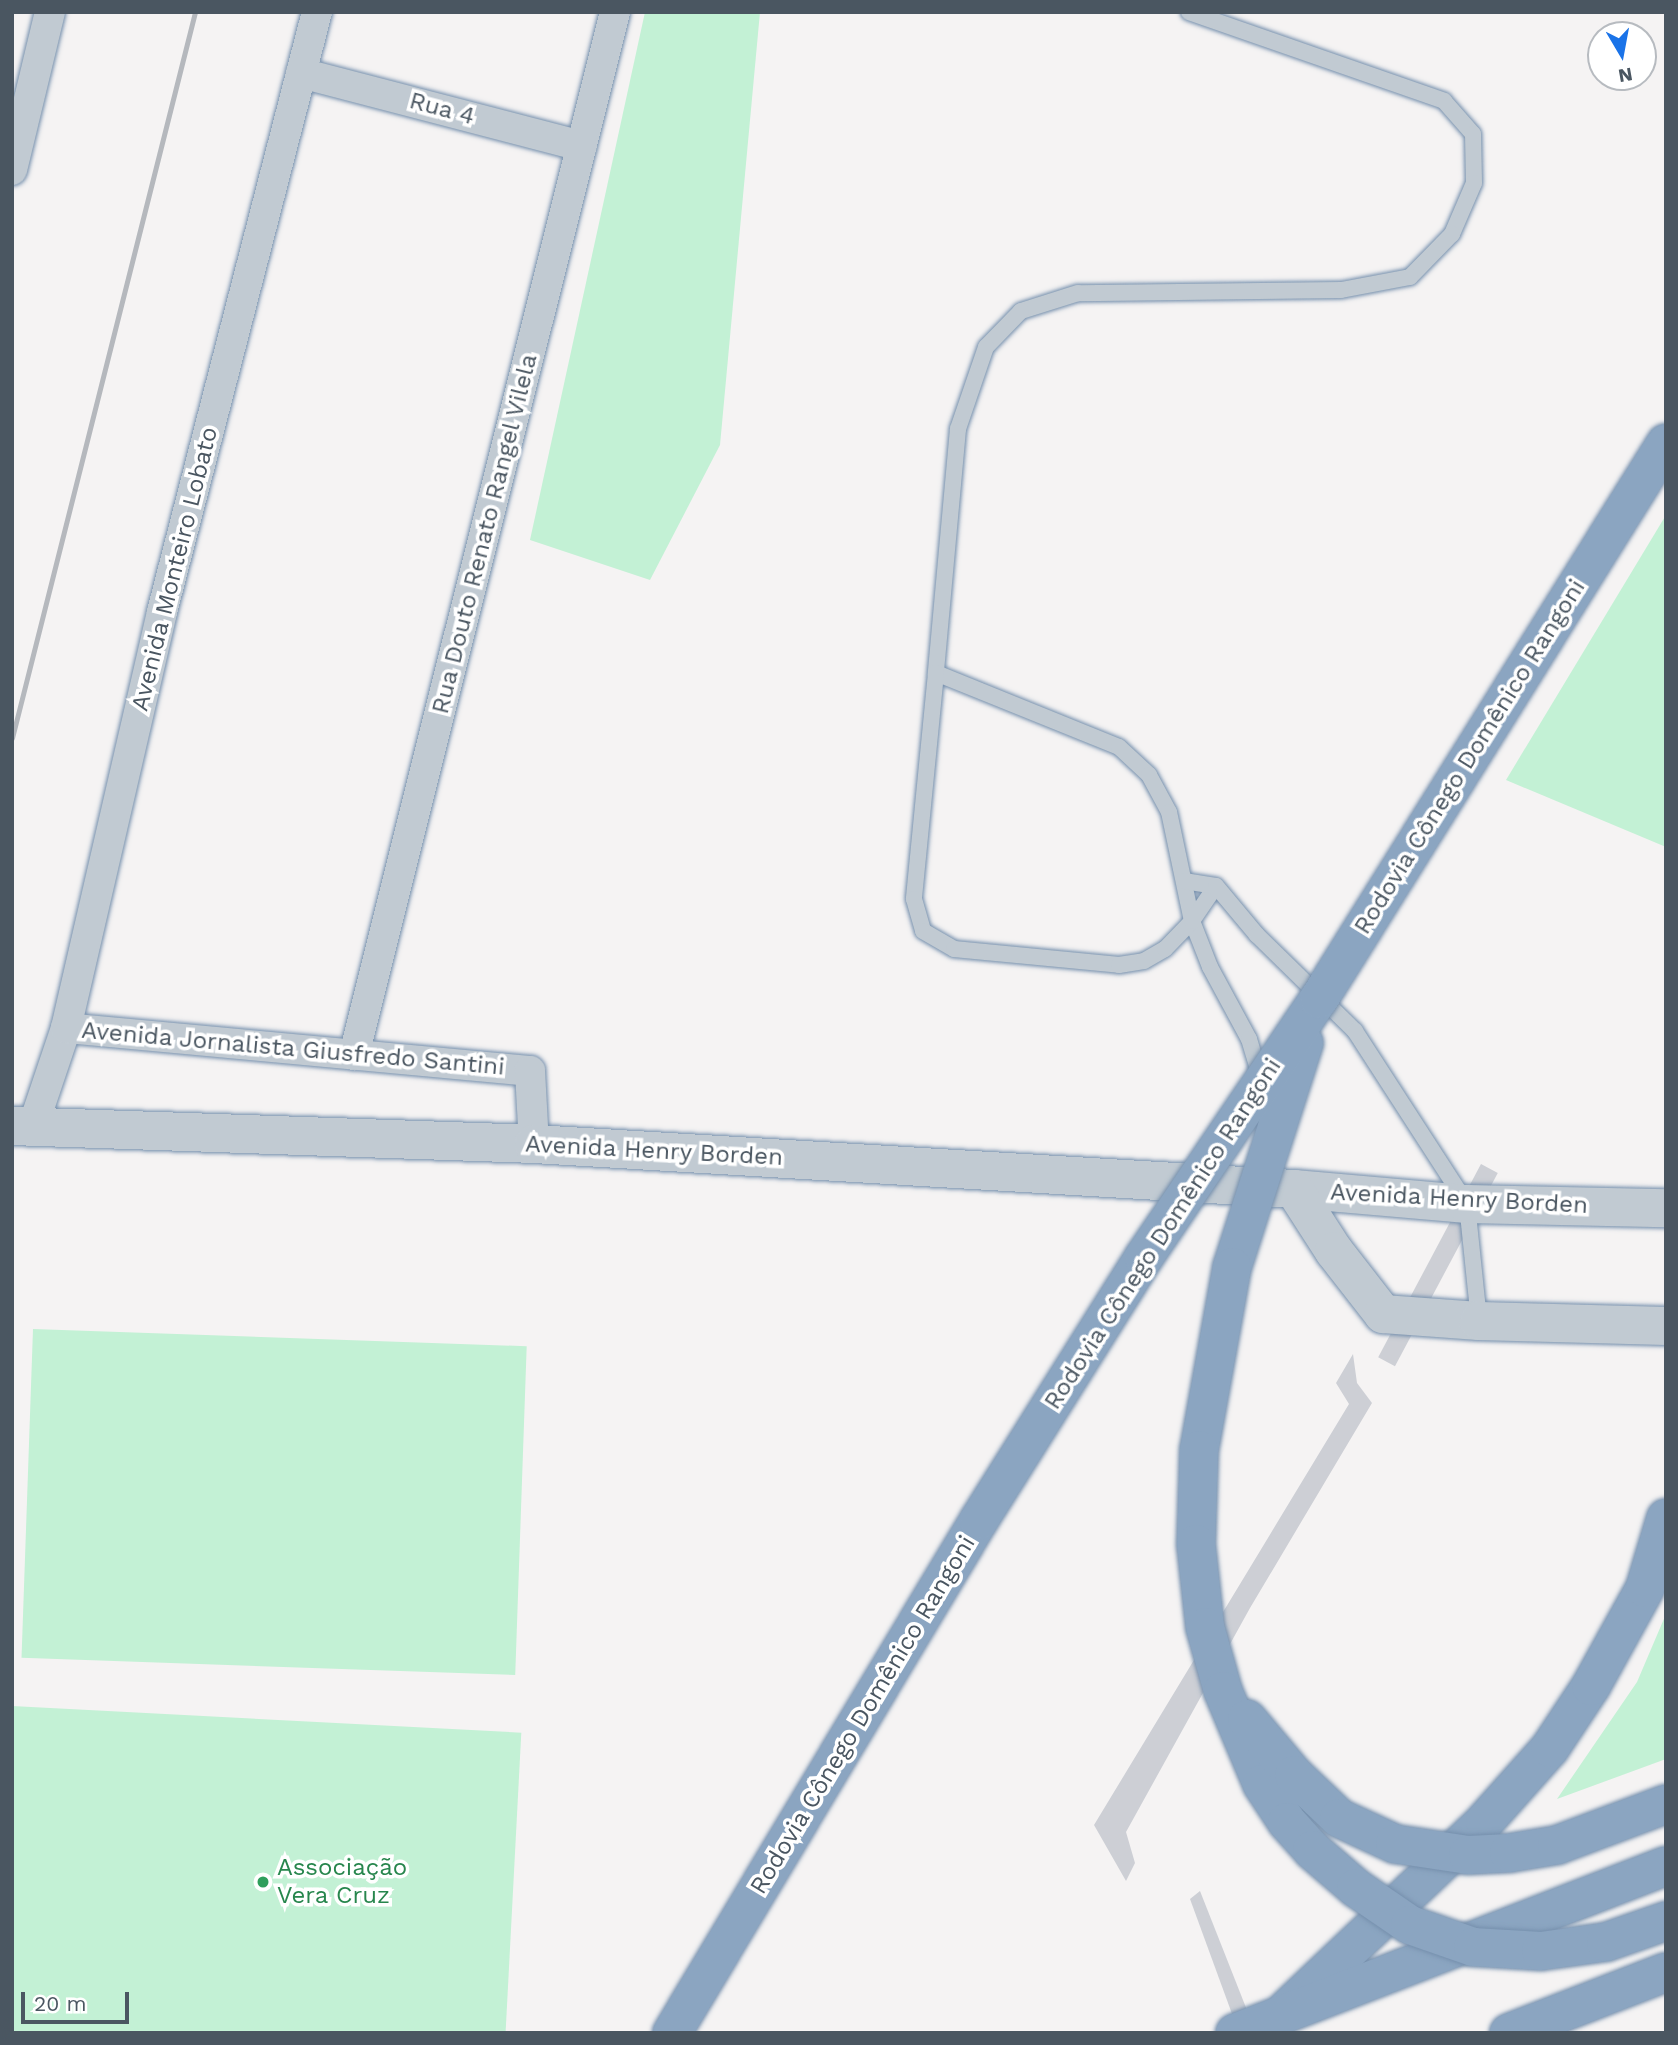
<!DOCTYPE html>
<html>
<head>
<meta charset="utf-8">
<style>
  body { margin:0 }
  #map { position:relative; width:1678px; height:2045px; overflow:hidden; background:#f5f3f3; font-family:"Work Sans",sans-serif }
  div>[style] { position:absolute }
  .green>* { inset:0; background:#c3f1d5; transform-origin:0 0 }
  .building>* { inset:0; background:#cdcfd5; transform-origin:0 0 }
  .roads { filter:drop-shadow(0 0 2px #7690ad) drop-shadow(0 0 2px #7690ad) }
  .service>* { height:16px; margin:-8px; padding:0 8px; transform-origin:8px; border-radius:8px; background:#c1cad2 }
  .minor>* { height:30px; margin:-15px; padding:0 15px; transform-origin:15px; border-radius:15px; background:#c1cad2 }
  .tertiary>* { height:38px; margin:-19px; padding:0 19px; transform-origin:19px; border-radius:19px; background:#c1cad2 }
  .motorway>* { height:38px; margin:-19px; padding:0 19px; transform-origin:19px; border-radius:19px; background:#8ba5c1 }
  .rail>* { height:5px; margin:-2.5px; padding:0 2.5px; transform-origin:2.5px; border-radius:2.5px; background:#b5b8bd }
  .bridges { filter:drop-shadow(0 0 2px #7690ad) drop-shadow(0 0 2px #7690ad) }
  .motorway-bridge>* { height:38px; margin:-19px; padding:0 19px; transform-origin:19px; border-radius:19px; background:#8ba5c1 }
  .dots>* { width:19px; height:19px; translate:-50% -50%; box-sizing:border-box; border:4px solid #fff; border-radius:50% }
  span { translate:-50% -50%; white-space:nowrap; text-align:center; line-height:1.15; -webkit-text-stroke:7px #fff; paint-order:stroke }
  .street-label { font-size:24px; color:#4a5661 }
  .leisure-label { font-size:24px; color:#27864d }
  .left { translate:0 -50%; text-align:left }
  .frame { position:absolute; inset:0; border:14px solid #4a5661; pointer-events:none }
  .north { position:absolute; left:1587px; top:21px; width:70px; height:70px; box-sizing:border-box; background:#fff; border:2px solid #b7bbc0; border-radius:50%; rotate:170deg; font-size:19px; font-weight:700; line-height:28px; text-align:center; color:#4a5661 }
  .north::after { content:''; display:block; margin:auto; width:24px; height:32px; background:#1a73e8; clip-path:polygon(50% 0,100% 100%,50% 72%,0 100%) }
  .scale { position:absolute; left:21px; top:1992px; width:108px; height:32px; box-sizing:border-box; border:4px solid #4a5661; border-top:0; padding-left:9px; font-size:21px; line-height:24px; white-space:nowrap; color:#4a5661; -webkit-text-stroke:5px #fff; paint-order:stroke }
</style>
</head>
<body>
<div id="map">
  <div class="green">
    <div style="clip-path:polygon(645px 12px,760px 12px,720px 445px,650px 580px,530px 540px)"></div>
    <div style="clip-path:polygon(1666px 515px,1666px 847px,1506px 780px)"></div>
    <div style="left:33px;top:1329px;width:494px;height:329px;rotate:2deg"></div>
    <div style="clip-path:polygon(1666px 1614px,1666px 1759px,1557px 1799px,1637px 1682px)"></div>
    <div style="left:12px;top:1706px;width:510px;height:327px;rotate:3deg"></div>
  </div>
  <div class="building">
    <div style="left:1481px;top:1164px;width:19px;height:219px;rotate:28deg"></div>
    <div style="clip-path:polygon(1353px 1354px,1357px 1383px,1372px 1403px,1250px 1608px,1126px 1832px,1135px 1863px,1126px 1881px,1094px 1825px,1349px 1404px,1336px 1383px)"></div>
    <div style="clip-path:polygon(1200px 1891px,1256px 2033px,1239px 2033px,1190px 1899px)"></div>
  </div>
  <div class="roads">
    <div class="service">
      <div style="left:1189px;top:12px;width:270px;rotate:19.2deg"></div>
      <div style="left:1444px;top:101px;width:44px;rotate:48.7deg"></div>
      <div style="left:1473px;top:134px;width:49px;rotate:88.8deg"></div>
      <div style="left:1474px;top:183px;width:56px;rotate:113.3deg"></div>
      <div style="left:1452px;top:234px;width:60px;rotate:134.3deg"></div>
      <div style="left:1410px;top:277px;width:70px;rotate:169.3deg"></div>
      <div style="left:1341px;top:290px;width:263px;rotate:179.3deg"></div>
      <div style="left:1078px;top:293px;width:60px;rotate:162.5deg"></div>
      <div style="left:1021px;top:311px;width:50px;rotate:134.2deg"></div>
      <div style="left:986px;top:347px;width:87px;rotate:108.9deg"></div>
      <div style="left:958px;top:429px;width:245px;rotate:95.2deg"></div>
      <div style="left:936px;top:673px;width:197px;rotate:22deg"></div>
      <div style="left:1119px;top:747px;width:41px;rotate:43deg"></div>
      <div style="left:1149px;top:775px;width:42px;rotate:61.6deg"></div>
      <div style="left:1169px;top:812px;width:111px;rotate:78.1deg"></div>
      <div style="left:1192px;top:921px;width:49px;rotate:68.6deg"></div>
      <div style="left:1210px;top:967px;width:82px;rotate:61.6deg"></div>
      <div style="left:1249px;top:1039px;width:42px;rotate:73.3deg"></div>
      <div style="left:936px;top:673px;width:227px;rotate:95.6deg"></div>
      <div style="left:914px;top:899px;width:33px;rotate:74deg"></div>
      <div style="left:923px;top:931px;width:36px;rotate:30deg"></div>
      <div style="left:954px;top:949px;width:166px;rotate:5.5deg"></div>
      <div style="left:1119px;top:965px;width:25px;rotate:-9deg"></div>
      <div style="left:1144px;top:961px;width:24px;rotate:-30deg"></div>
      <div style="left:1165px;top:949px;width:39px;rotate:-46deg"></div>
      <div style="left:1192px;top:921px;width:42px;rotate:-55.6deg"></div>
      <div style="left:1184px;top:881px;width:32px;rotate:9deg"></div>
      <div style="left:1216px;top:886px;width:64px;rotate:50.1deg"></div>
      <div style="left:1257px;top:935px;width:137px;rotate:44.4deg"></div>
      <div style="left:1355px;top:1031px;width:206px;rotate:57.1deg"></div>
      <div style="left:1467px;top:1204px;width:118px;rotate:84.1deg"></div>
    </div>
    <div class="minor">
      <div style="left:301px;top:73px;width:290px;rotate:14.6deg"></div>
      <div style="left:12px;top:170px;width:163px;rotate:-76.5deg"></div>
      <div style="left:66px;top:1028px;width:466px;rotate:5.3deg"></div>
      <div style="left:530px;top:1071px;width:73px;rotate:86.9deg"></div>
      <div style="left:354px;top:1055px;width:1075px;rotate:-75.95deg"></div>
      <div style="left:33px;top:1126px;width:103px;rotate:-71.4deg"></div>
      <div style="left:66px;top:1028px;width:427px;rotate:-77deg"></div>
      <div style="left:162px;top:612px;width:620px;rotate:-75.52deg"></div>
    </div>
    <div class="tertiary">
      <div style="left:12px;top:1126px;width:522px;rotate:1.97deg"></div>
      <div style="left:534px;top:1144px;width:761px;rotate:3.39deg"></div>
      <div style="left:1294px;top:1189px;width:174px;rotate:5deg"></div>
      <div style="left:1467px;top:1204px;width:199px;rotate:1.2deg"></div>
      <div style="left:1294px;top:1189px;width:74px;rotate:57.2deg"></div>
      <div style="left:1334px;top:1251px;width:80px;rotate:52.1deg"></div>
      <div style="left:1383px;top:1314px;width:96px;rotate:4.2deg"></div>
      <div style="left:1479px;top:1321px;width:187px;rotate:1.5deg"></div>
    </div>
    <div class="motorway">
      <div style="left:1285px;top:2011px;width:276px;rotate:-43.5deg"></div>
      <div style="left:1485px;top:1821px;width:98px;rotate:-48.3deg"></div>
      <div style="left:1550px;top:1748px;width:74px;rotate:-56.5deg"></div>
      <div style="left:1591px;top:1686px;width:112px;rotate:-61.1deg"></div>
      <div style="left:1645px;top:1588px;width:73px;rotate:-73.3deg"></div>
      <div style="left:1235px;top:2033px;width:462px;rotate:-21.2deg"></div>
      <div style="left:1509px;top:2033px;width:168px;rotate:-21.2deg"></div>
    </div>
  </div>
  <div class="rail">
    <div style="left:12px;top:738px;width:749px;rotate:-75.85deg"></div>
  </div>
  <div class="bridges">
    <div class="motorway-bridge">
      <div style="left:1304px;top:1043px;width:235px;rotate:107.8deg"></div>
      <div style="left:1232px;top:1267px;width:186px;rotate:100.2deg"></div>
      <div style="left:1199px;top:1450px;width:94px;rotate:91.8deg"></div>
      <div style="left:1196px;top:1544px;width:83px;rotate:83.8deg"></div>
      <div style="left:1205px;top:1627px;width:66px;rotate:74.3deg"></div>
      <div style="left:1223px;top:1691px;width:101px;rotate:67.2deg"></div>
      <div style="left:1262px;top:1784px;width:45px;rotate:56.7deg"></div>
      <div style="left:1287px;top:1822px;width:38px;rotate:48deg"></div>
      <div style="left:1312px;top:1850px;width:58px;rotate:40.8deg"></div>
      <div style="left:1356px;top:1888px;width:65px;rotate:34.4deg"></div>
      <div style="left:1410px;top:1925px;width:67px;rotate:19.2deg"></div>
      <div style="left:1473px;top:1947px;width:68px;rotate:3.4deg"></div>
      <div style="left:1541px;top:1951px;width:66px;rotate:-7.9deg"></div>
      <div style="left:1606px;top:1942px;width:64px;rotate:-19.3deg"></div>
      <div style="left:1247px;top:1719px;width:73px;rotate:50deg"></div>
      <div style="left:1294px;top:1775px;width:62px;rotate:43.7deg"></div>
      <div style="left:1339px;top:1818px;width:62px;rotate:24.9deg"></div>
      <div style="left:1395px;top:1844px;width:74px;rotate:8.6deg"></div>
      <div style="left:1468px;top:1855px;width:41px;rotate:-2.8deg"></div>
      <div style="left:1509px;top:1853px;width:49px;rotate:-9.5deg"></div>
      <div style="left:1557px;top:1845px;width:116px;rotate:-20.6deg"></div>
      <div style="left:672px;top:2033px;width:598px;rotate:-59.1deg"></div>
      <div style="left:979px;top:1520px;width:310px;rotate:-57.9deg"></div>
      <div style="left:1144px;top:1257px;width:312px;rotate:-55.9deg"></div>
      <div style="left:1319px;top:999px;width:655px;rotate:-58.03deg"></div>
    </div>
  </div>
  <div class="dots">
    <div style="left:263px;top:1882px;background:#2e9e5b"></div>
  </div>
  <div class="street-label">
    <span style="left:442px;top:109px;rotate:15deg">Rua 4</span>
    <span style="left:485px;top:534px;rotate:-76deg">Rua Douto Renato Rangel Vilela</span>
    <span style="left:175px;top:569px;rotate:-76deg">Avenida Monteiro Lobato</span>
    <span style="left:1470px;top:757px;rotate:-58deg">Rodovia Cônego Domênico Rangoni</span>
    <span style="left:293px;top:1049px;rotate:5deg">Avenida Jornalista Giusfredo Santini</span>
    <span style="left:654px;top:1151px;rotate:3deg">Avenida Henry Borden</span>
    <span style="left:1459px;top:1199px;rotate:3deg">Avenida Henry Borden</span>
    <span style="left:1163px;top:1234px;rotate:-57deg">Rodovia Cônego Domênico Rangoni</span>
    <span style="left:863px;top:1715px;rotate:-59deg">Rodovia Cônego Domênico Rangoni</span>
  </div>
  <div class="leisure-label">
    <span class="left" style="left:277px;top:1882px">Associação<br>Vera Cruz</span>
  </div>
  <div class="frame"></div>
  <div class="north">N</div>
  <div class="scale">20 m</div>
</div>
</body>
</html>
